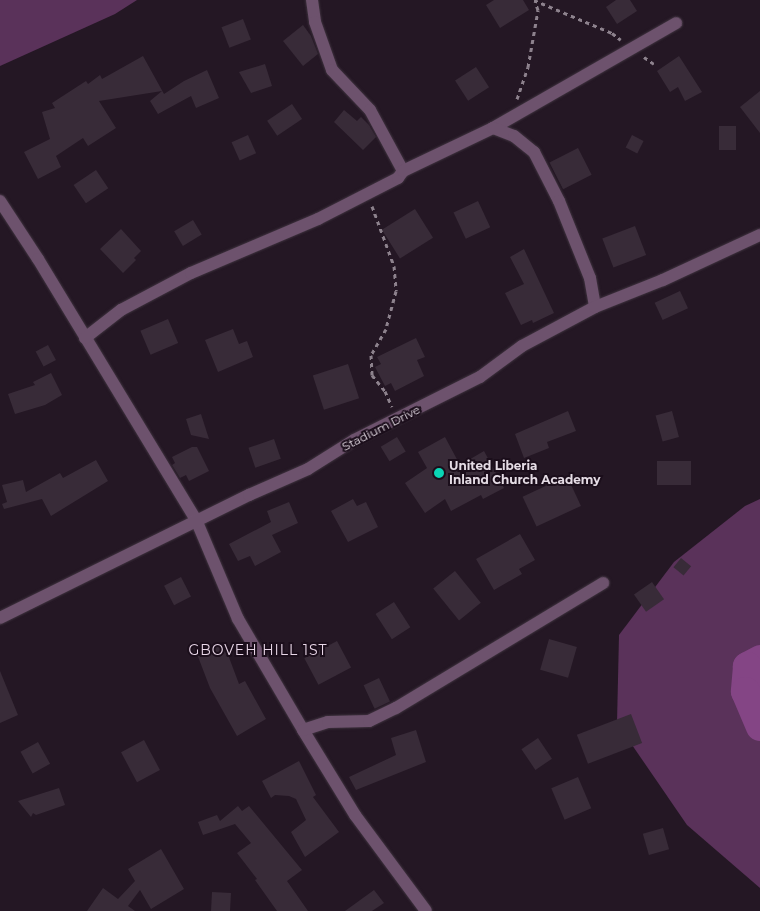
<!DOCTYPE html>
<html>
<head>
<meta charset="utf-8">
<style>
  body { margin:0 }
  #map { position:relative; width:760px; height:911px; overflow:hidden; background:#241724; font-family:Montserrat,sans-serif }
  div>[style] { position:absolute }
  .green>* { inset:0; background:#5a325a }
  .river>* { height:29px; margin:-14.5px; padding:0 14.5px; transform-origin:14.5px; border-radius:14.5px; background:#844585 }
  .building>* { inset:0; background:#382b38; transform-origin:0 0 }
  .path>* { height:3px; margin-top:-1.5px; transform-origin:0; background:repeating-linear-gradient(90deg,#8d828d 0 4px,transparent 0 8px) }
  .roads { filter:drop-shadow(0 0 1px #3f333f) drop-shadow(0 0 1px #3f333f) }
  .street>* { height:12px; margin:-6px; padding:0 6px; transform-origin:6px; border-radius:6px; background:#6d526d }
  .dots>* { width:14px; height:14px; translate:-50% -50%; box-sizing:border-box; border:2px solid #1b0e1b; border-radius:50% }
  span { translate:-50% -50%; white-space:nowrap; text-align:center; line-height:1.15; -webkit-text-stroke:4px #1b0e1b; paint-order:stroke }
  .street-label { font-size:12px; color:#e5dce5 }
  .poi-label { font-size:12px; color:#e5dce5; font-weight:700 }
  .left { translate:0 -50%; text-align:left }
  .neighbourhood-label { font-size:14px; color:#e9d7e8; letter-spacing:1px }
</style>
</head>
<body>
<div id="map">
  <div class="green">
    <div style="clip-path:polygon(0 0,137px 0,115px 14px,0 66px)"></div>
    <div style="clip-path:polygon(760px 499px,760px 888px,687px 825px,617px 723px,619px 635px,674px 562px,745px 506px)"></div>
  </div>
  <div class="river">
    <div style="left:760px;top:659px;width:15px;rotate:152deg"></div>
    <div style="left:747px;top:666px;width:25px;rotate:95deg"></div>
    <div style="left:745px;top:691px;width:38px;rotate:67deg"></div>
  </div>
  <div class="building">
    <div style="clip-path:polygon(494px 0,523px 0,529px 10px,500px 28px,486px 5px)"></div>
    <div style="clip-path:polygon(616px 0,630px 0,637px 11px,617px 24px,606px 7px)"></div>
    <div style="left:243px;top:19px;width:22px;height:23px;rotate:69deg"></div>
    <div style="clip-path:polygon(303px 25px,311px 36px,318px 54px,303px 66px,283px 41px)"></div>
    <div style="clip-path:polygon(143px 56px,164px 94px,184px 81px,207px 70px,219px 98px,196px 108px,191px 96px,158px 114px,150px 101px,162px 91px,99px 101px,116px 128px,88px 146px,83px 138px,56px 156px,61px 167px,38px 179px,24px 152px,50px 139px,42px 112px,55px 108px,52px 103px,86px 81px,88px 84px,100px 75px,102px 79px)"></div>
    <div style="clip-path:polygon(679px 56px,702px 92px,685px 101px,678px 87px,670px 92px,657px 71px)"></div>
    <div style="clip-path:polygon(265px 64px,272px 86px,251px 93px,239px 72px)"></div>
    <div style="left:476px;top:67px;width:24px;height:25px;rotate:57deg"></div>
    <div style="clip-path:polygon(760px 91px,760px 133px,740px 107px)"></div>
    <div style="left:292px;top:104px;width:18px;height:30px;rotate:56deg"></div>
    <div style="clip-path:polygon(344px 110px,357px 121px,361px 117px,369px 125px,376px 137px,363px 150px,334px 122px)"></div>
    <div style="left:719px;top:126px;width:17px;height:24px"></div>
    <div style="left:248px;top:135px;width:20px;height:18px;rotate:66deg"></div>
    <div style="left:632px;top:135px;width:13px;height:14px;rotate:27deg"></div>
    <div style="left:578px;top:148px;width:30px;height:32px;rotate:63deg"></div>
    <div style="left:96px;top:170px;width:22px;height:27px;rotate:56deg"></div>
    <div style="left:478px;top:201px;width:29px;height:27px;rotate:65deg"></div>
    <div style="left:415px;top:209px;width:34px;height:39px;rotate:58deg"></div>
    <div style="left:193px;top:220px;width:17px;height:22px;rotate:59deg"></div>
    <div style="left:635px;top:226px;width:31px;height:35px;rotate:69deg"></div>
    <div style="clip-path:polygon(121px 229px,141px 251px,134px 258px,136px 260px,123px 273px,100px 249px)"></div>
    <div style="clip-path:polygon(524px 249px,554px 313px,533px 323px,532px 320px,521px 325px,505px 293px,524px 284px,510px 257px)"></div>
    <div style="left:680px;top:291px;width:19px;height:28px;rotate:65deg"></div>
    <div style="left:168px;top:319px;width:26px;height:30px;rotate:67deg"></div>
    <div style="clip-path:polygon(233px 329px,239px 344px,247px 341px,253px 357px,218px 372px,205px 340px)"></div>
    <div style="clip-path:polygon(416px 338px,425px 357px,417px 360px,424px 376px,395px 391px,391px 383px,385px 386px,375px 367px,381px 364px,377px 357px)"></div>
    <div style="left:48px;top:345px;width:17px;height:14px;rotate:62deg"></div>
    <div style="left:348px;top:364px;width:36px;height:37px;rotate:72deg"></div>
    <div style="clip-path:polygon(51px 373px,62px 395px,45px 405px,15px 414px,8px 394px,35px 385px,33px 382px)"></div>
    <div style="clip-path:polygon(568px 411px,576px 431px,547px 442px,549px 448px,524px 458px,515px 434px)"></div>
    <div style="left:672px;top:411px;width:27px;height:17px;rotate:75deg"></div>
    <div style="clip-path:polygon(201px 414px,209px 439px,191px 435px,186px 419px)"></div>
    <div style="left:397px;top:437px;width:17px;height:19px;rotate:59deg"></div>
    <div style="clip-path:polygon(445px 437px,460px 465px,484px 451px,504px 488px,483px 499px,481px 495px,451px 511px,445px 499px,425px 513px,405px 483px,427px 468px,418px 452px)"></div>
    <div style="left:274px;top:439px;width:21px;height:27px;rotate:71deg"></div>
    <div style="clip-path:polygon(192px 447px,197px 447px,209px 471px,189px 481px,186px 475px,180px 478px,172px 465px,175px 463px,172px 457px)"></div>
    <div style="clip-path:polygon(96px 460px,108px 481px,51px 516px,42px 499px,4px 509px,2px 504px,7px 502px,2px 485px,23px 480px,26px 492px,60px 473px,63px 478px)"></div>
    <div style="left:657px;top:461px;width:34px;height:24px"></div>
    <div style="left:567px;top:476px;width:33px;height:49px;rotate:65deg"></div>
    <div style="clip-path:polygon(353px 499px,357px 506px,366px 502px,378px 527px,348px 542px,331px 511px)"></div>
    <div style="clip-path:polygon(289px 502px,298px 523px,272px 535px,281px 552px,255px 566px,250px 556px,238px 561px,229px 544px,271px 522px,267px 511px)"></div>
    <div style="clip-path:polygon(520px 534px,535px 560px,519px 569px,522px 574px,494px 590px,476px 559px)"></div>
    <div style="left:681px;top:558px;width:13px;height:12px;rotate:39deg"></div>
    <div style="left:455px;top:571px;width:41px;height:28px;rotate:51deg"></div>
    <div style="left:181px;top:577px;width:22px;height:19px;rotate:63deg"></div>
    <div style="left:652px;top:582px;width:21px;height:22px;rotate:55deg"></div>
    <div style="left:394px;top:602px;width:30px;height:22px;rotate:57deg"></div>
    <div style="left:549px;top:639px;width:29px;height:32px;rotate:16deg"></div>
    <div style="left:337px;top:641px;width:30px;height:37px;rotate:62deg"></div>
    <div style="clip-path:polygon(224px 644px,239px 684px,245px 681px,266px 719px,237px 736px,210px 688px,197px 654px)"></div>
    <div style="clip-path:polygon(0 671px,18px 715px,0 723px)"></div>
    <div style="left:379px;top:678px;width:26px;height:17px;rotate:65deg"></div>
    <div style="left:631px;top:714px;width:31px;height:58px;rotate:69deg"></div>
    <div style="clip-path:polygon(416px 730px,426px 762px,356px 790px,349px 777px,396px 755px,391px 738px)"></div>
    <div style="left:538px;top:738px;width:25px;height:20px;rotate:56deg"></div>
    <div style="left:144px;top:740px;width:34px;height:26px;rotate:62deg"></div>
    <div style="left:38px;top:742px;width:25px;height:20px;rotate:61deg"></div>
    <div style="clip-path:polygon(299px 761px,316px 795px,313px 797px,339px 832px,305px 857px,291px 832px,306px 820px,296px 799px,289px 796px,275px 795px,271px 798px,262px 781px)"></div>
    <div style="left:578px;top:777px;width:34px;height:29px;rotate:67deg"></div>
    <div style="clip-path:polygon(59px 788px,65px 805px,36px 815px,33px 813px,31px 817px,18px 801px)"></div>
    <div style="clip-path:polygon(238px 806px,242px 811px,249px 806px,302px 870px,287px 881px,308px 911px,277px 911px,255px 880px,257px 879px,237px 853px,251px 843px,235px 824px,203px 835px,198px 822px,217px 815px,220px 821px)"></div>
    <div style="left:663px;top:828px;width:22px;height:21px;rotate:74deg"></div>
    <div style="clip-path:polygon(161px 849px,184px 889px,151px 909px,140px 890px,128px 906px,135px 911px,87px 911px,103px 888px,118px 899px,135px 881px,128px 869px)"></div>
    <div style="clip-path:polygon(374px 890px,384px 903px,372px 911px,345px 911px)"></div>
    <div style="left:212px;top:892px;width:19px;height:19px;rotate:3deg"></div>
  </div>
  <div class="path">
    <div style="left:534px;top:0;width:85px;rotate:22.9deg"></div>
    <div style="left:612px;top:33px;width:11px;rotate:38deg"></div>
    <div style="left:644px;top:57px;width:12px;rotate:35deg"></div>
    <div style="left:517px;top:99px;width:34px;rotate:-71deg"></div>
    <div style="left:528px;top:67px;width:58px;rotate:-80deg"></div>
    <div style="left:538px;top:10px;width:9px;rotate:-108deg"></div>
    <div style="left:372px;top:206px;width:64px;rotate:69.9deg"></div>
    <div style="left:394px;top:266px;width:25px;rotate:85deg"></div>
    <div style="left:396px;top:291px;width:39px;rotate:105deg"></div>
    <div style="left:386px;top:329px;width:30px;rotate:120deg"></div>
    <div style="left:371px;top:355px;width:20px;rotate:87deg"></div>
    <div style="left:372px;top:375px;width:21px;rotate:51deg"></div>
    <div style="left:385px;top:391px;width:17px;rotate:66deg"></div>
  </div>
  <div class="roads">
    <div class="street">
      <div style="left:312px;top:0;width:22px;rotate:82deg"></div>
      <div style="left:315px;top:22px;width:51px;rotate:70.5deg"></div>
      <div style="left:332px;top:70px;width:55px;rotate:46.5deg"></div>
      <div style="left:370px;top:110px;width:69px;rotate:61.6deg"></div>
      <div style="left:493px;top:128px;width:211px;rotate:-29.8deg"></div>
      <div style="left:0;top:201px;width:69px;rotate:56.8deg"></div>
      <div style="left:38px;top:259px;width:307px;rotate:58.8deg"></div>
      <div style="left:197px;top:522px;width:105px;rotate:67.1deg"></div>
      <div style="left:238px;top:619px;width:129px;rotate:59.6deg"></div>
      <div style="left:303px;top:730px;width:100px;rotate:58.5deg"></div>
      <div style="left:355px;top:815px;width:119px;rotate:53.5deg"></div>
      <div style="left:85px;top:338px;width:46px;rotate:-37.9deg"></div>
      <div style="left:121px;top:310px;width:79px;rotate:-27.9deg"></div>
      <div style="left:191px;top:273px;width:138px;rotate:-23deg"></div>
      <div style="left:318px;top:219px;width:90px;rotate:-27.1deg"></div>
      <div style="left:398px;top:178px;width:9px;rotate:-54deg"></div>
      <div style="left:403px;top:171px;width:100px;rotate:-25.5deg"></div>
      <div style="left:493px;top:128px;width:22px;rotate:21deg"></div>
      <div style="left:514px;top:136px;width:26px;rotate:39deg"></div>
      <div style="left:534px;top:152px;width:55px;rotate:63deg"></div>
      <div style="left:559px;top:201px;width:83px;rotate:68.1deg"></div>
      <div style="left:590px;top:278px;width:29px;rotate:80deg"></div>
      <div style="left:0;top:618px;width:278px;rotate:-26.3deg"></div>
      <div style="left:249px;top:495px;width:64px;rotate:-23.8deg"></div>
      <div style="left:308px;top:469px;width:54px;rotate:-32.2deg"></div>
      <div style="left:354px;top:440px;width:141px;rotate:-26.6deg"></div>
      <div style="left:480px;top:377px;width:52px;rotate:-36.4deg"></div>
      <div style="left:522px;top:346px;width:83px;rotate:-28.1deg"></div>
      <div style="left:595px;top:307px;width:73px;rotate:-21.7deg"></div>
      <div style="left:663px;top:280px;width:107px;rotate:-24.9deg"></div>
      <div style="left:303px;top:730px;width:26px;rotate:-18deg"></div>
      <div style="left:328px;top:722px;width:41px;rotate:-1.4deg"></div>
      <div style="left:369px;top:721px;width:30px;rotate:-26deg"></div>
      <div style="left:396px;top:708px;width:242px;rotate:-31.1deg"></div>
    </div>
  </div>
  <div class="dots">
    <div style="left:439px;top:473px;background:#0ad5b5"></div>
  </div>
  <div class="street-label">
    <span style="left:381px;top:428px;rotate:-27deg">Stadium Drive</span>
  </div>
  <div class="poi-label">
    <span class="left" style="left:449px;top:473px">United Liberia<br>Inland Church Academy</span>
  </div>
  <div class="neighbourhood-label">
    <span style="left:258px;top:650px">GBOVEH HILL 1ST</span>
  </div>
</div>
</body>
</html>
